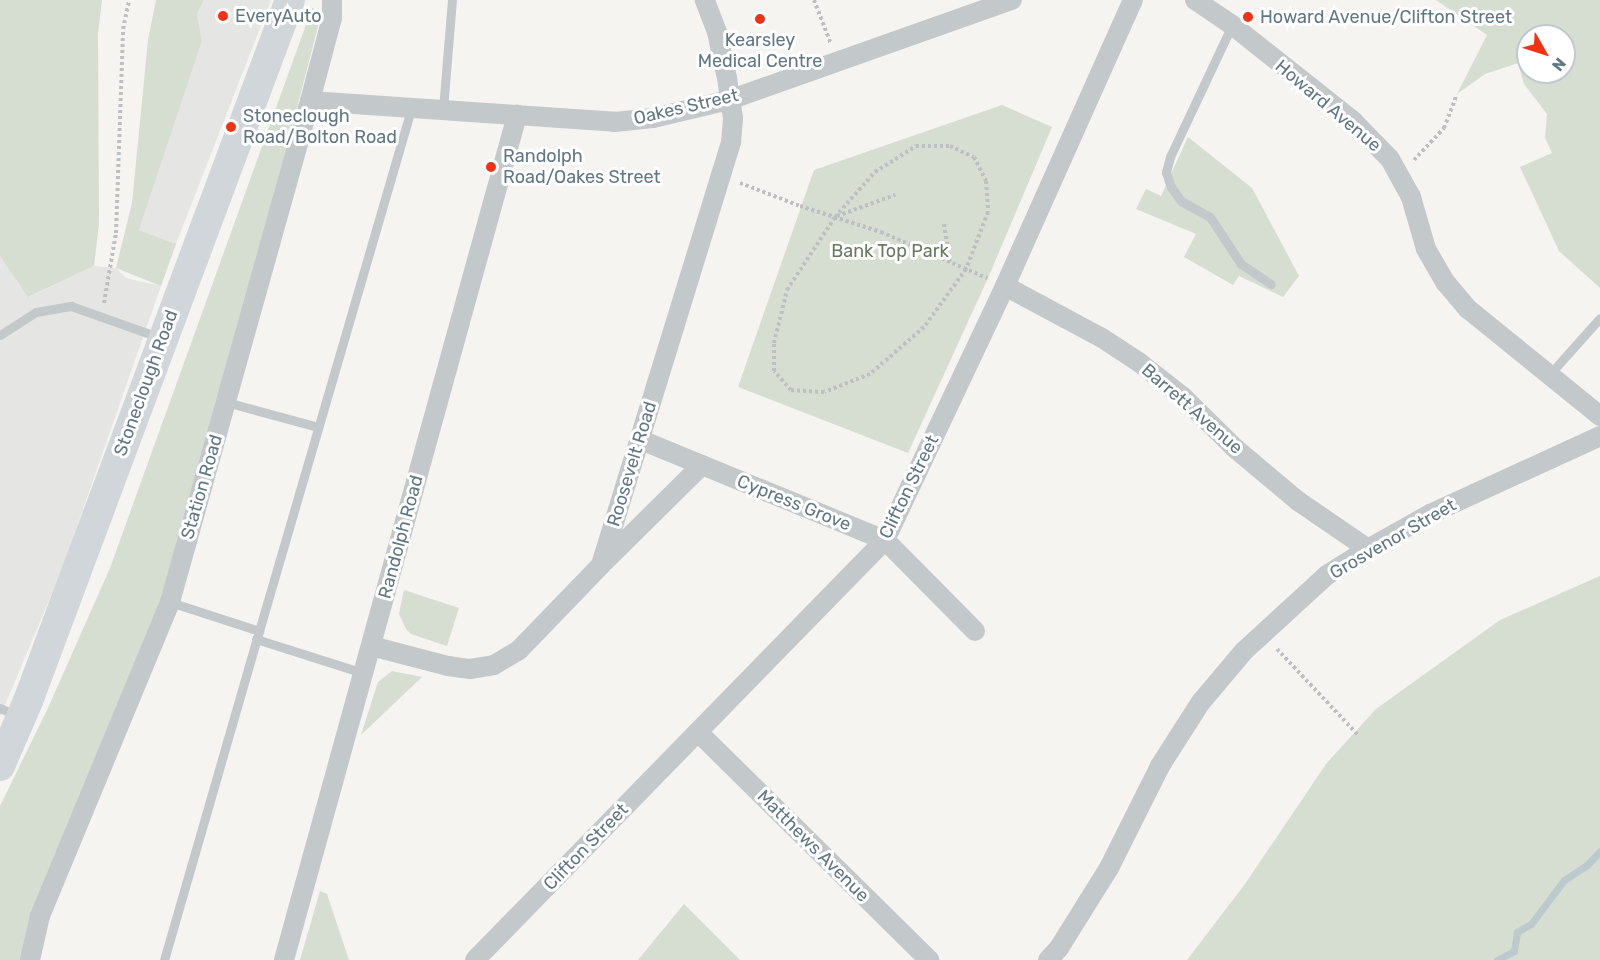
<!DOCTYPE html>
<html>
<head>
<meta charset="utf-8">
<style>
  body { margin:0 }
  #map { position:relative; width:1600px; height:960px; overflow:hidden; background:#f5f4f0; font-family:Rubik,sans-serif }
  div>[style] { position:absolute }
  .built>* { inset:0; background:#e5e6e4 }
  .green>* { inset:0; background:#d6ddd1 }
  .stream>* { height:7px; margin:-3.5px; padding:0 3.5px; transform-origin:3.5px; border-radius:3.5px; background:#bccace }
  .path>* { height:4px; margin-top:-2px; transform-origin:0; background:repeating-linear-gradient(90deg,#bdbfc1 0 3px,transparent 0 6px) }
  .lane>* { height:9px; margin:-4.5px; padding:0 4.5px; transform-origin:4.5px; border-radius:4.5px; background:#c3c8ca }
  .street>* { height:20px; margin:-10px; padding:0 10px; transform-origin:10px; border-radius:10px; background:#c3c8ca }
  .primary>* { height:30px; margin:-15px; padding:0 15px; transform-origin:15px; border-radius:15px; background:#d0d6da }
  .dots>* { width:16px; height:16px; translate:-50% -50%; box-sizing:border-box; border:3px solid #fff; border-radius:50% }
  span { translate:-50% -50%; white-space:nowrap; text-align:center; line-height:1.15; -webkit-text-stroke:6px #fff; paint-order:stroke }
  .poi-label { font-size:18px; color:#617884 }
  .left { translate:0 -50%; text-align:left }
  .street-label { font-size:18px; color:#617884 }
  .park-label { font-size:18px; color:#687b60 }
  .north { position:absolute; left:1516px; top:24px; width:60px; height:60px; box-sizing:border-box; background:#fff; border:2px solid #c0c9ce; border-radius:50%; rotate:129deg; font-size:16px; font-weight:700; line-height:24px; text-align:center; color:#617884 }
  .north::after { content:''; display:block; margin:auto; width:21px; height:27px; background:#f13214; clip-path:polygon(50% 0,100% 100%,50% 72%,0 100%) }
</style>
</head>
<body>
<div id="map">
  <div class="built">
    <div style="clip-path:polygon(204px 0,271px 0,176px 244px,139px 230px,202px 41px,197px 14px)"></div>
    <div style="clip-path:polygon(0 256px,29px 297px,94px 266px,116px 268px,126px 278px,161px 286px,61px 572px,0 717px)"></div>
  </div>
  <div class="green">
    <div style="clip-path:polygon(0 0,102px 0,98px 34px,99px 224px,94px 266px,28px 297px,0 256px)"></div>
    <div style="clip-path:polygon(156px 0,204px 0,197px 14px,202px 41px,139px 230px,176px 244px,161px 286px,116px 268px,132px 203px,148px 40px)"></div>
    <div style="clip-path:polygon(evenodd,1436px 0,1600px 0,1600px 288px,1559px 251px,1520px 167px,1552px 153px,1545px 138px,1547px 114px,1524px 84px,1518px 63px,1485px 74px,1457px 94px,1487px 35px,1436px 0,1528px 36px,1564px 36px,1564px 72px,1528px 72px,1528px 36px)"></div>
    <div style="clip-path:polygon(312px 8px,322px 11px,274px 197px,161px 598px,31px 914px,23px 960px,0 960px,0 806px,48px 708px,110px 568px)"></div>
    <div style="clip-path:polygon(1002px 105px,1052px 127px,988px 278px,908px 453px,738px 387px,814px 170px)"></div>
    <div style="clip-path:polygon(1188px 137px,1252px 188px,1299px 276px,1283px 297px,1239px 276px,1233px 285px,1184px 257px,1196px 234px,1136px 209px,1146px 189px,1161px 196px)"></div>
    <div style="clip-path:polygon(1600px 576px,1600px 960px,1187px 960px,1245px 884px,1326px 764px,1376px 709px,1500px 620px)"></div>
    <div style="clip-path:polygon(404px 590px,459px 608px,447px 646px,411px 634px,406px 629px,399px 614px)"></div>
    <div style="clip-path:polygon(392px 671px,422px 677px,361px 735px,378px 682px)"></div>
    <div style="clip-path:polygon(320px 891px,327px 894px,349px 960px,300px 960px)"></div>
    <div style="clip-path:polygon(684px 904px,740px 960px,638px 960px)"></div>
  </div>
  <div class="stream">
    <div style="left:1497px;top:960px;width:19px;rotate:-28deg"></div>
    <div style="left:1514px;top:951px;width:19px;rotate:-81deg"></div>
    <div style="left:1517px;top:932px;width:16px;rotate:-30deg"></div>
    <div style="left:1531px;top:924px;width:55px;rotate:-53.1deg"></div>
    <div style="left:1564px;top:880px;width:27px;rotate:-33deg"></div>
    <div style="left:1587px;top:865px;width:19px;rotate:-47deg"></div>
  </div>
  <div class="path">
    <div style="left:814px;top:0;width:47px;rotate:68.9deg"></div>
    <div style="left:916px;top:146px;width:34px"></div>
    <div style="left:950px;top:146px;width:26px;rotate:25deg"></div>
    <div style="left:974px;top:157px;width:27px;rotate:63deg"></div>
    <div style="left:986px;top:181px;width:31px;rotate:86deg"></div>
    <div style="left:988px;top:212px;width:61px;rotate:111.1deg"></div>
    <div style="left:966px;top:269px;width:72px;rotate:125.9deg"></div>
    <div style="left:924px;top:327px;width:72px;rotate:139deg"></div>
    <div style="left:870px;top:374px;width:49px;rotate:158.6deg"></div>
    <div style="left:824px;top:392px;width:33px;rotate:-177deg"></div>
    <div style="left:791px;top:390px;width:25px;rotate:-132deg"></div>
    <div style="left:774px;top:371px;width:28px;rotate:-90deg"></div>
    <div style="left:774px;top:343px;width:55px;rotate:-76.2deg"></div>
    <div style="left:787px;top:290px;width:87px;rotate:-56.7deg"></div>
    <div style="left:835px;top:217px;width:60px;rotate:-48.4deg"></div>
    <div style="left:875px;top:172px;width:49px;rotate:-32.4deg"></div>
    <div style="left:1414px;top:160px;width:44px;rotate:-46.8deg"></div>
    <div style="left:1444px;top:128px;width:36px;rotate:-69deg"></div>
    <div style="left:740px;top:183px;width:64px;rotate:21deg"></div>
    <div style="left:800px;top:206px;width:85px;rotate:17.8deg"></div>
    <div style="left:881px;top:232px;width:116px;rotate:23.5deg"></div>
    <div style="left:837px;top:216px;width:62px;rotate:-19.9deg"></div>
    <div style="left:944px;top:224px;width:38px;rotate:81deg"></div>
    <div style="left:104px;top:303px;width:71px;rotate:-80.3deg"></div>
    <div style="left:116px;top:233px;width:204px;rotate:-88deg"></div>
    <div style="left:123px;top:29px;width:30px;rotate:-78deg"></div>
    <div style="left:1277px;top:649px;width:118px;rotate:46.7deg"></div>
  </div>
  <div class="lane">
    <div style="left:1232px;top:25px;width:146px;rotate:115.2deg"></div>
    <div style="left:1170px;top:157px;width:16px;rotate:105deg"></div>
    <div style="left:1166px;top:172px;width:16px;rotate:72deg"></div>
    <div style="left:1171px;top:187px;width:17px;rotate:54deg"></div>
    <div style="left:1181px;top:201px;width:33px;rotate:29deg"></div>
    <div style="left:1210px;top:217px;width:56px;rotate:56.6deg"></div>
    <div style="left:1241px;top:264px;width:36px;rotate:34deg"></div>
    <div style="left:443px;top:109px;width:109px;rotate:-85.3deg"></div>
    <div style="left:0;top:335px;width:43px;rotate:-32.6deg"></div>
    <div style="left:36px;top:312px;width:36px;rotate:-10deg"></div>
    <div style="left:71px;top:306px;width:92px;rotate:19.6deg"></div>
    <div style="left:1549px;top:375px;width:76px;rotate:-48.2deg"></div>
    <div style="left:226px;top:402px;width:95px;rotate:15.2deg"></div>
    <div style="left:170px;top:602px;width:94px;rotate:18deg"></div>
    <div style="left:259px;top:631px;width:547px;rotate:-73.75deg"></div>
    <div style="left:256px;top:639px;width:112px;rotate:17.6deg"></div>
    <div style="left:0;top:708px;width:17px;rotate:24deg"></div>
    <div style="left:164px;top:960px;width:342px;rotate:-73.9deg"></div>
  </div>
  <div class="street">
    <div style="left:1195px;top:0;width:45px;rotate:34deg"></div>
    <div style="left:1232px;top:25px;width:154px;rotate:38.4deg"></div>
    <div style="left:1353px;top:121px;width:53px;rotate:45.8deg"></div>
    <div style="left:1390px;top:159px;width:43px;rotate:61.1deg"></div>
    <div style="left:1411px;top:197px;width:54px;rotate:73.9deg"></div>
    <div style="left:1426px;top:249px;width:39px;rotate:60deg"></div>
    <div style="left:1446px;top:283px;width:34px;rotate:50deg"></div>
    <div style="left:1468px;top:309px;width:170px;rotate:39deg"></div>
    <div style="left:310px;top:101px;width:306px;rotate:3.9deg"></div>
    <div style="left:615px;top:122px;width:38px;rotate:-6deg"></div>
    <div style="left:653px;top:118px;width:78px;rotate:-13.3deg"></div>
    <div style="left:729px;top:100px;width:300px;rotate:-19.5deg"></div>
    <div style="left:1005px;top:286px;width:110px;rotate:28.2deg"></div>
    <div style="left:1102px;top:338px;width:45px;rotate:33.3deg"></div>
    <div style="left:1140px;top:363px;width:53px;rotate:38.2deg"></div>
    <div style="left:1182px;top:396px;width:76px;rotate:44.5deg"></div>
    <div style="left:1236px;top:449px;width:81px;rotate:40deg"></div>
    <div style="left:1298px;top:501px;width:85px;rotate:34.4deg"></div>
    <div style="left:641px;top:440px;width:264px;rotate:22.3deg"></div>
    <div style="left:885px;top:540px;width:128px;rotate:45.3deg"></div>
    <div style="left:604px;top:562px;width:138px;rotate:-44.7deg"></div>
    <div style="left:371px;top:646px;width:80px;rotate:14.6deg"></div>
    <div style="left:448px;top:666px;width:22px;rotate:8deg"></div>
    <div style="left:470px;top:669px;width:24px;rotate:-9deg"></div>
    <div style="left:494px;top:665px;width:29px;rotate:-31deg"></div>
    <div style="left:519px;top:650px;width:118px;rotate:-46deg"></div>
    <div style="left:601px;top:565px;width:443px;rotate:-72.9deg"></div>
    <div style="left:731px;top:142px;width:24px;rotate:-85deg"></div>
    <div style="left:733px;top:118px;width:40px;rotate:-98.5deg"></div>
    <div style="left:727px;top:78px;width:47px;rotate:-102.3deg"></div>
    <div style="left:717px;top:32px;width:34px;rotate:-111deg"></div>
    <div style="left:698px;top:732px;width:325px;rotate:44.6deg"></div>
    <div style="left:30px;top:960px;width:45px;rotate:-77.2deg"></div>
    <div style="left:40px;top:916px;width:340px;rotate:-67.5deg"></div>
    <div style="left:170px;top:602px;width:520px;rotate:-74.39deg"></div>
    <div style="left:310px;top:101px;width:86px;rotate:-75.2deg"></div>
    <div style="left:332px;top:18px;width:18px;rotate:-90deg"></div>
    <div style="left:284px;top:960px;width:877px;rotate:-74.58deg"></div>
    <div style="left:475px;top:960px;width:587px;rotate:-45.69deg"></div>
    <div style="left:885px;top:540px;width:281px;rotate:-64.7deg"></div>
    <div style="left:1005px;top:286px;width:313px;rotate:-65.9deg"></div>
    <div style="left:1048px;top:960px;width:16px;rotate:-47deg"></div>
    <div style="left:1059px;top:948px;width:94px;rotate:-58deg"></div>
    <div style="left:1109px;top:868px;width:114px;rotate:-63.4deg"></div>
    <div style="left:1160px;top:766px;width:76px;rotate:-57.4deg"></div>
    <div style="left:1201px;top:702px;width:67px;rotate:-49.9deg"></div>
    <div style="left:1244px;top:651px;width:113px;rotate:-42.5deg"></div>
    <div style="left:1327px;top:575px;width:49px;rotate:-32.4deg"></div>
    <div style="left:1368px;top:549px;width:71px;rotate:-29.4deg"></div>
    <div style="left:1430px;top:514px;width:187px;rotate:-24.6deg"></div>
  </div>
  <div class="primary">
    <div style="left:0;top:766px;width:71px;rotate:-66.7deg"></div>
    <div style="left:28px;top:701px;width:748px;rotate:-69.51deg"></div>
  </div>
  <div class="dots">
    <div style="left:223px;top:16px;background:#f13214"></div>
    <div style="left:1248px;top:17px;background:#f13214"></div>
    <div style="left:760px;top:19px;background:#f13214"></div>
    <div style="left:231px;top:127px;background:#f13214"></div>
    <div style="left:491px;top:167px;background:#f13214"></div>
  </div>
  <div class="poi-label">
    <span class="left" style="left:235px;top:16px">EveryAuto</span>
    <span class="left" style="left:1260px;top:17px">Howard Avenue/Clifton Street</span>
    <span style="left:760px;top:51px">Kearsley<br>Medical Centre</span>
    <span class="left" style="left:243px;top:127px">Stoneclough<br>Road/Bolton Road</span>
    <span class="left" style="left:503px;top:167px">Randolph<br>Road/Oakes Street</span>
  </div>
  <div class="street-label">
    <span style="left:1328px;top:106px;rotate:40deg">Howard Avenue</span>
    <span style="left:686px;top:107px;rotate:-13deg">Oakes Street</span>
    <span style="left:146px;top:383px;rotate:-70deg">Stoneclough Road</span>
    <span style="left:1192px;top:409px;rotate:41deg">Barrett Avenue</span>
    <span style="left:632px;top:464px;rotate:-73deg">Roosevelt Road</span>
    <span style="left:202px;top:487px;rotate:-74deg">Station Road</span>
    <span style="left:909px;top:487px;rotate:-64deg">Clifton Street</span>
    <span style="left:794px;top:503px;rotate:22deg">Cypress Grove</span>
    <span style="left:401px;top:537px;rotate:-75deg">Randolph Road</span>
    <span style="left:1393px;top:539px;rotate:-30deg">Grosvenor Street</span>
    <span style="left:813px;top:846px;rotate:45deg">Matthews Avenue</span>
    <span style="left:586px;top:847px;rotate:-46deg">Clifton Street</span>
  </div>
  <div class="park-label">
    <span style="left:890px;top:251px">Bank Top Park</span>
  </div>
  <div class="north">N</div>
</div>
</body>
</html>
